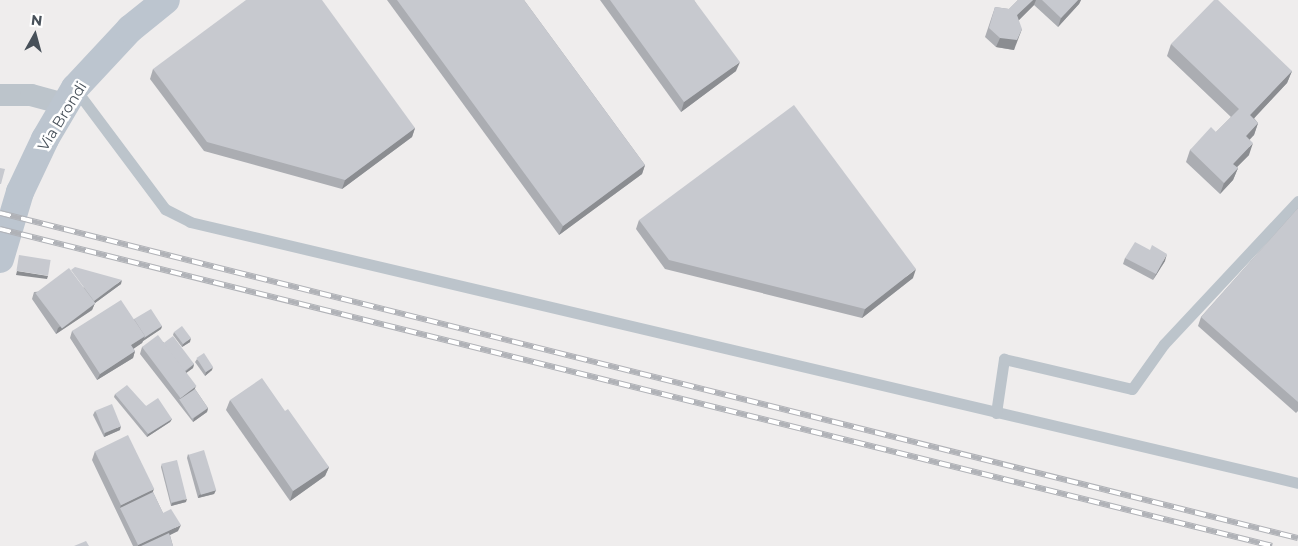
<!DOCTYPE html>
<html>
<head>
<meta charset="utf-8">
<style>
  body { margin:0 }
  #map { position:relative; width:1298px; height:546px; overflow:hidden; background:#efeded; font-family:Montserrat,sans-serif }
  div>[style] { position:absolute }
  .lane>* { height:11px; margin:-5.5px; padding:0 5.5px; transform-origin:5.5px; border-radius:5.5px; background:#bcc4cb }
  .street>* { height:22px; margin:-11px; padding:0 11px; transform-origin:11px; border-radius:11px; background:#bcc4cb }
  .secondary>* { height:28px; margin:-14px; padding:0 14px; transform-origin:14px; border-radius:14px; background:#bcc5cf }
  .rail>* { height:5.5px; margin-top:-2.75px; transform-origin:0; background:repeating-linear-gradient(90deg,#fff 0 11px,#b0b2b7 0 22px); box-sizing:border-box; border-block:1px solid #b0b2b7 }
  .wall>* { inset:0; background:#abadb2 }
  .shaded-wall>* { inset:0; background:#8b8d91 }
  .building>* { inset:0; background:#c7c9cf; transform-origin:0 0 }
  span { translate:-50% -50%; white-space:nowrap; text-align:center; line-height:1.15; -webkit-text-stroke:5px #fff; paint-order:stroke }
  .street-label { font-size:15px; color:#475059 }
  .north { position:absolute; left:10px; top:10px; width:50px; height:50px; -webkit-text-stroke:4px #fff; paint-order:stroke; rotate:7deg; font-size:14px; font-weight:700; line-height:20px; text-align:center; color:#475059 }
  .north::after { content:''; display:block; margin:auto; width:18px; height:22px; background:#475059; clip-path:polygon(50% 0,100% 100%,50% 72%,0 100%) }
</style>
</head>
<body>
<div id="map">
  <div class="lane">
    <div style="left:76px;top:90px;width:149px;rotate:53.2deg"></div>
    <div style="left:165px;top:209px;width:28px;rotate:27deg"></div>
    <div style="left:190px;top:222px;width:1138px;rotate:13.25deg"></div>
    <div style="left:996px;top:413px;width:55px;rotate:-81.6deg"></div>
    <div style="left:1004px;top:359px;width:131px;rotate:13.2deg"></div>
    <div style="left:1132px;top:389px;width:55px;rotate:-54.6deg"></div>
    <div style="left:1164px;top:344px;width:196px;rotate:-46.9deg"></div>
  </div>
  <div class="street">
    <div style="left:0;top:95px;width:31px"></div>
    <div style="left:31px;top:95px;width:35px;rotate:15deg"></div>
  </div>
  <div class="secondary">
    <div style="left:0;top:259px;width:70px;rotate:-73.4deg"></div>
    <div style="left:20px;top:192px;width:59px;rotate:-64.7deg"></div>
    <div style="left:45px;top:139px;width:59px;rotate:-59.5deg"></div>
    <div style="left:75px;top:88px;width:81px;rotate:-47deg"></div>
    <div style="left:130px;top:29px;width:46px;rotate:-38.9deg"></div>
  </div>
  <div class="rail">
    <div style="left:0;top:213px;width:1338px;rotate:14.06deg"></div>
    <div style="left:0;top:229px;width:1311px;rotate:13.99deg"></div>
  </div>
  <div class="wall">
    <div style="clip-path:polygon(387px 0,524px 0,645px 165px,642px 174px,559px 235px)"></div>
    <div style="clip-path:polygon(600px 0,694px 0,736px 71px,681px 112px)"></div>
    <div style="clip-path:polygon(1018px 0,1081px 0,1079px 4px,1058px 27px,1034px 5px,1019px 20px,1014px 50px,996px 47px,985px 37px,995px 7px,1009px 9px)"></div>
    <div style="clip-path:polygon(1171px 44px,1292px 71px,1287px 83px,1254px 118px,1258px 123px,1254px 135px,1249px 139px,1249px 155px,1237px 167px,1238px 168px,1233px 180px,1220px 194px,1186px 162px,1190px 150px,1216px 132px,1231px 117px,1167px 56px)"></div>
    <div style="clip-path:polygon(153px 69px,415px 128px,412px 137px,342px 189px,204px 151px,150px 79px)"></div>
    <div style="clip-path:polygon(1298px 208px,1298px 411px,1296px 413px,1198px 326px,1201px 317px)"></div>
    <div style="clip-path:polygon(639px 220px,913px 278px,862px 318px,665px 269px,636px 229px)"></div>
    <div style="clip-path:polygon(1125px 258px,1165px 261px,1153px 280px,1123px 264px)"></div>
    <div style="clip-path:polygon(121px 284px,95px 303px,92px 310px,56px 334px,32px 299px,34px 292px)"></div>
    <div style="clip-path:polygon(134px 319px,162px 326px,161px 329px,143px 341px,142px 343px,133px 348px,135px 351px,133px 358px,97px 380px,70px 338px,72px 331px)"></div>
    <div style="clip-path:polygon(174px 332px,190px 342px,182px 347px,173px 335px)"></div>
    <div style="clip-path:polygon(163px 342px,194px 364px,193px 368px,186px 373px,195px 389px,208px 408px,207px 412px,193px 422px,140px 354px,142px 347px)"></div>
    <div style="clip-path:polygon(197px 359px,212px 370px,205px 376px,195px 362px)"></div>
    <div style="clip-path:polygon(115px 394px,146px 406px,172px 419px,170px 422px,147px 437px,114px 397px)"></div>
    <div style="clip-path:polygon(230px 400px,329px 467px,325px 476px,290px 501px,226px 410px)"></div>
    <div style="clip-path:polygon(95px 411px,120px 430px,104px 437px,93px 415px)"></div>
    <div style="clip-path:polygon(95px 451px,153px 492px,163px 513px,178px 531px,170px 535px,173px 546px,133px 546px,92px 460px)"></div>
    <div style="clip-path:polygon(188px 454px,216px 490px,214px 494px,198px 498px,187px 458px)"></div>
    <div style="clip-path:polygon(162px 464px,186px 502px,171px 506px,161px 467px)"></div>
  </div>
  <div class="shaded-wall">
    <div style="clip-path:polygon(1033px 0,1036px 0,1034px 5px,1014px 25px,1017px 15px)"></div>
    <div style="clip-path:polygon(1078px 0,1081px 0,1079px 4px,1058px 27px,1061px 18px)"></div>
    <div style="clip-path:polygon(1022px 29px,1014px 50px,996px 47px,1000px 38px)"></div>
    <div style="clip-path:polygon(740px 62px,736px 71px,681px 112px,684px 102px)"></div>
    <div style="clip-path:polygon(1292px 71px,1287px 83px,1246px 127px,1250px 115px)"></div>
    <div style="clip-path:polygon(1258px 123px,1254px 135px,1242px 148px,1246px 136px)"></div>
    <div style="clip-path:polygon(415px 128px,412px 137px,342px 189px,345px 180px)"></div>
    <div style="clip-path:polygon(1253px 143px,1249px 155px,1229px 175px,1233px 164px)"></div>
    <div style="clip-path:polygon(645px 165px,642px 174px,559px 235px,563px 226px)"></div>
    <div style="clip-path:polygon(1238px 168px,1233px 180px,1220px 194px,1224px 183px)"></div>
    <div style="clip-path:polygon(1167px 254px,1165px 261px,1153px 280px,1156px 274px)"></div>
    <div style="clip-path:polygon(916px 269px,913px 278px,862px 318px,865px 309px)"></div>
    <div style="clip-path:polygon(17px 271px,48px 276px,47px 279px,16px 275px)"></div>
    <div style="clip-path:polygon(122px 280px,121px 284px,95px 303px,92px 310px,56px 334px,58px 328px)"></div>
    <div style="clip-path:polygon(162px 326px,161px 329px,143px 341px,142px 343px,129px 352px,131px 345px)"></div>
    <div style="clip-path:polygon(191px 338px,190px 342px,182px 347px,183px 344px)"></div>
    <div style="clip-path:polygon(135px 351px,133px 358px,97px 380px,100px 374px)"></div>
    <div style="clip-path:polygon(194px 364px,193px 368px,182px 376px,184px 373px)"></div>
    <div style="clip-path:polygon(213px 367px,212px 370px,205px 376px,206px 372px)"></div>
    <div style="clip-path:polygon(196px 386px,193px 393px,180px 400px,181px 396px)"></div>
    <div style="clip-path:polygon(208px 408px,207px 412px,193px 422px,194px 418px)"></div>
    <div style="clip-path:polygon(172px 419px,170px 422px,147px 437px,148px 434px)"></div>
    <div style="clip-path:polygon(121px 426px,120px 430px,104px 437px,105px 433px)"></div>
    <div style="clip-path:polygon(329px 467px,325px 476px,290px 501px,293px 491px)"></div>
    <div style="clip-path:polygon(154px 489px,150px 499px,120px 508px,118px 514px,121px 505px)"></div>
    <div style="clip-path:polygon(216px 490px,214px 494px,198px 498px,199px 495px)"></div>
    <div style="clip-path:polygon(187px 499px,186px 502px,171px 506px,172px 503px)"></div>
    <div style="clip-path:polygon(181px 525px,178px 531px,147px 546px,138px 546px,138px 545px)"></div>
  </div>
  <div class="building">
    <div style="clip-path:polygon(246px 0,322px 0,415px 128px,345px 180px,207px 142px,153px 69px)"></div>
    <div style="clip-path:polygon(397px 0,524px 0,645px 165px,563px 226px)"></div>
    <div style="clip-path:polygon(610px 0,694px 0,740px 62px,684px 102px)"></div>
    <div style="clip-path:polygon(1018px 0,1033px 0,1017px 15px,1022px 29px,1017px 40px,1000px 38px,989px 28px,995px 7px,1009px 9px)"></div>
    <div style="clip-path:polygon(1042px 0,1078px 0,1061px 18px)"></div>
    <div style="clip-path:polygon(1214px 0,1218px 0,1292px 71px,1250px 115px,1258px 123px,1246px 136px,1253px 143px,1233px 164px,1238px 168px,1224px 183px,1190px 150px,1211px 127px,1216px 132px,1239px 109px,1171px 44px)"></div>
    <div style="clip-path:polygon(794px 105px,916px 269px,865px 309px,669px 260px,639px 220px)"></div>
    <div style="clip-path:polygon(0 168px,5px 169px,1px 184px,0 184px)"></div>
    <div style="clip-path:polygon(1298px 208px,1298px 402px,1201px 317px)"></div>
    <div style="clip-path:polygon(1135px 242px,1150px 250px,1152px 245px,1167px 254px,1156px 274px,1125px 258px)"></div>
    <div style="left:19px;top:255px;width:32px;height:16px;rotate:9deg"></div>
    <div style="clip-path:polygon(75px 267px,122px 280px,94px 301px,71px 270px)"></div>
    <div style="left:69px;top:268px;width:44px;height:42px;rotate:53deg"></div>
    <div style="clip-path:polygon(121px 300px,145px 336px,131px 345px,135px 351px,100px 374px,72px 331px)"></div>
    <div style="clip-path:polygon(151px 309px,162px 326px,144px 338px,145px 336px,134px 319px)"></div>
    <div style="left:182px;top:326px;width:15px;height:10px;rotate:53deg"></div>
    <div style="left:158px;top:335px;width:64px;height:20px;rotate:53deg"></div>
    <div style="left:173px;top:336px;width:35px;height:12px;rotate:53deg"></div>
    <div style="left:204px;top:353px;width:17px;height:9px;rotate:57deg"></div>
    <div style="clip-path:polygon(262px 378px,285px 411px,288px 409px,329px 467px,293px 491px,230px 400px)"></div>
    <div style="clip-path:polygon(127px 385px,146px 406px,158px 398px,172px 419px,148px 434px,115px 394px)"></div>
    <div style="left:195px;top:389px;width:23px;height:19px;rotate:56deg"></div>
    <div style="left:112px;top:404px;width:24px;height:18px;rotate:68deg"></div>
    <div style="left:128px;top:435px;width:60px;height:37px;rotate:64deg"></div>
    <div style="left:204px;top:450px;width:42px;height:16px;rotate:73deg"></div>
    <div style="left:177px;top:460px;width:40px;height:16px;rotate:76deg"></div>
    <div style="clip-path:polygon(153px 492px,163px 513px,171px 509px,181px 525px,138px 545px,120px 508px)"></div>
    <div style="clip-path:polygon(169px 533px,173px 546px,141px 546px)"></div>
    <div style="clip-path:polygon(86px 541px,89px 546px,74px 546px)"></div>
  </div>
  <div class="street-label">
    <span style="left:62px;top:116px;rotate:-58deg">Via Brondi</span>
  </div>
  <div class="north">N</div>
</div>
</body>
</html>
